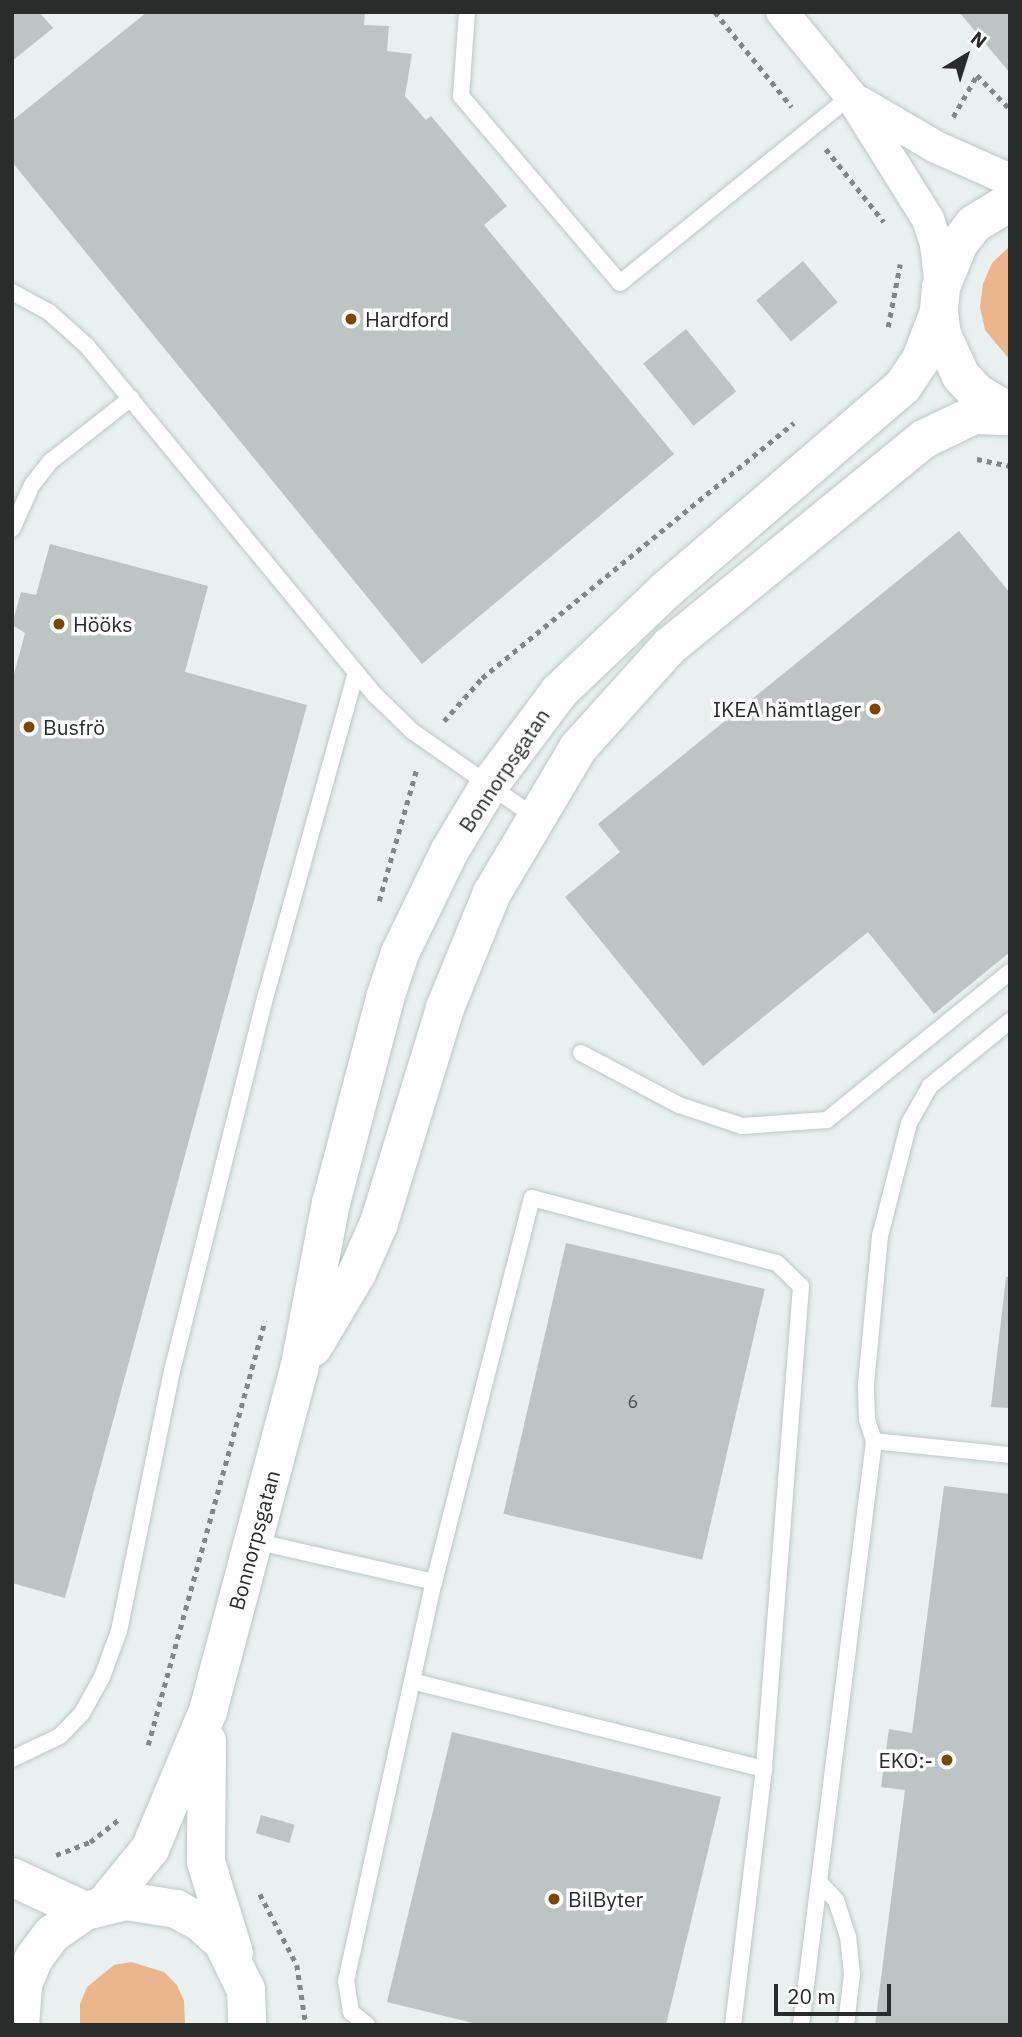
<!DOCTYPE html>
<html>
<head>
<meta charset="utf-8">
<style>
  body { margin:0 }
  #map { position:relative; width:1022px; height:2037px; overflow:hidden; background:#e8f1ef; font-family:"IBM Plex Sans",sans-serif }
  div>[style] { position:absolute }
  .green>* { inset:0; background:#ebb68c }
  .building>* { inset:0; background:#bdc5c4; transform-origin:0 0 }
  .path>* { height:4.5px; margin-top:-2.25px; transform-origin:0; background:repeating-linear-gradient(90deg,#818786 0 5px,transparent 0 10px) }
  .roads { filter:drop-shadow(0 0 2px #bec7c5) drop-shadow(0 0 2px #bec7c5) }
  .service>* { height:16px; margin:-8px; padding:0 8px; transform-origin:8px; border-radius:8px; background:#fff }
  .minor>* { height:32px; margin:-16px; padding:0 16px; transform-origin:16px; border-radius:16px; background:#fff }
  .tertiary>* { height:38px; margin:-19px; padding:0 19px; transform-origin:19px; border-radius:19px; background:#fff }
  .dots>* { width:19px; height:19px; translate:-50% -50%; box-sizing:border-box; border:4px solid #fff; border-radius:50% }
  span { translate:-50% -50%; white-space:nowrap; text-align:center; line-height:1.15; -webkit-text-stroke:7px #fff; paint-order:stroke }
  .number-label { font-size:18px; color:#4d5251 }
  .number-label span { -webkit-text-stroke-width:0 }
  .poi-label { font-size:21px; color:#282c2b }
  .left { translate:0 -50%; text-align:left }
  .right { translate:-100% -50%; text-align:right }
  .street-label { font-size:21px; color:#282c2b }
  .frame { position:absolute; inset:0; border:14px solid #282c2b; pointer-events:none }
  .north { position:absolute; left:931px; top:21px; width:70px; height:70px; -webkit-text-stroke:5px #fff; paint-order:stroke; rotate:38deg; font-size:19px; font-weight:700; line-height:28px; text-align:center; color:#282c2b }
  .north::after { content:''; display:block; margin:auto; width:24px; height:32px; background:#282c2b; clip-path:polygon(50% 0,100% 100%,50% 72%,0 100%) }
  .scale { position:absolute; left:774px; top:1984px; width:117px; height:32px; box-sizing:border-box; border:4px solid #282c2b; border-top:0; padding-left:9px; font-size:21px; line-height:24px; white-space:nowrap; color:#282c2b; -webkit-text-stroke:5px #fff; paint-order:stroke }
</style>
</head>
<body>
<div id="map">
  <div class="green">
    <div style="clip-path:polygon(1010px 246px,1010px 360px,985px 330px,980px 307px,983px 284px,992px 263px)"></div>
    <div style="clip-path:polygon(131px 1962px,164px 1972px,177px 1985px,184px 2001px,185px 2025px,80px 2025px,80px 2004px,87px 1987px,114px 1965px)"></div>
  </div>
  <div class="building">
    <div style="clip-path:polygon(12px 12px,39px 12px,53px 28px,12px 61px)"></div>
    <div style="clip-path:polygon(147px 12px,365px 12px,364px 25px,389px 26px,387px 51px,412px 54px,405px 96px,426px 120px,431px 116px,507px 206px,484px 225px,674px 454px,422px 664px,12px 162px,12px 121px)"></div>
    <div style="clip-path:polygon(959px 12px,1010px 12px,1010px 73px)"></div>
    <div style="left:803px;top:261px;width:54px;height:61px;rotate:50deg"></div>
    <div style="left:686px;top:329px;width:80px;height:55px;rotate:51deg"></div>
    <div style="clip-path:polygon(959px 531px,1010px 593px,1010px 952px,934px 1014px,868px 932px,703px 1066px,565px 897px,620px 852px,598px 824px)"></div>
    <div style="clip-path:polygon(50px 544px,208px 586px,185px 672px,307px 705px,65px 1598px,12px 1583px,12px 682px,25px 633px,12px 625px,21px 592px,36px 595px)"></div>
    <div style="left:566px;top:1243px;width:204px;height:278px;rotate:13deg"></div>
    <div style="clip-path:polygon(1006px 1277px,1010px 1277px,1010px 1408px,991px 1407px)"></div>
    <div style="clip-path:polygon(944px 1486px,1010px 1494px,1010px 2025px,875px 2025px,905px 1790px,881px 1787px,889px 1729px,912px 1733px)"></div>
    <div style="clip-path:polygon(452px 1732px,721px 1797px,666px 2025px,481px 2025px,387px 2002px)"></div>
    <div style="left:261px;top:1815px;width:35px;height:19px;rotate:16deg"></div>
  </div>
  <div class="path">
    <div style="left:715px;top:12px;width:122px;rotate:51deg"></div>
    <div style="left:953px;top:117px;width:48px;rotate:-60.3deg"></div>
    <div style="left:977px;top:75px;width:47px;rotate:45.9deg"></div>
    <div style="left:826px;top:149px;width:93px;rotate:51.5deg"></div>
    <div style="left:888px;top:327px;width:64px;rotate:-79.2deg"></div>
    <div style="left:977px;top:459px;width:34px;rotate:12deg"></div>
    <div style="left:444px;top:721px;width:57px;rotate:-48.5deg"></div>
    <div style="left:482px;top:678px;width:403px;rotate:-39.3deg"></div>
    <div style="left:379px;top:901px;width:138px;rotate:-74.1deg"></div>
    <div style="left:148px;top:1745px;width:440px;rotate:-74.6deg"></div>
    <div style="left:56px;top:1855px;width:36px;rotate:-21deg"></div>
    <div style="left:90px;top:1842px;width:36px;rotate:-38deg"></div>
    <div style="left:260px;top:1894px;width:80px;rotate:62.5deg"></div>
    <div style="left:297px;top:1965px;width:61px;rotate:81.5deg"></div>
  </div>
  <div class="roads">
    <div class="service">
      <div style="left:467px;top:12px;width:84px;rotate:94.1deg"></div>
      <div style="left:461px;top:96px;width:245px;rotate:49.6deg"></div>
      <div style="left:620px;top:283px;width:297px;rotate:-39deg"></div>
      <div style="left:12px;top:292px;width:42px;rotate:28.4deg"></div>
      <div style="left:49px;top:312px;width:51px;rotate:41.8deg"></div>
      <div style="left:87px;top:346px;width:452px;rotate:50.5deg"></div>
      <div style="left:375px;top:695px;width:52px;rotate:44.2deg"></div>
      <div style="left:412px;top:731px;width:150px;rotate:35deg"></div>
      <div style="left:12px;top:529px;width:48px;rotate:-65.6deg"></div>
      <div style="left:32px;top:485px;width:31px;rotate:-52deg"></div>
      <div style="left:51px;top:461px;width:102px;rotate:-38.2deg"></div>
      <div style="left:581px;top:1053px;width:111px;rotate:28deg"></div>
      <div style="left:679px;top:1105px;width:66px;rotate:18.4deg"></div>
      <div style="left:742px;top:1126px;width:85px;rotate:-4deg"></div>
      <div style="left:827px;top:1120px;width:235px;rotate:-39deg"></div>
      <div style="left:874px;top:1441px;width:137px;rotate:5.9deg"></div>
      <div style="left:254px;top:1541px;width:185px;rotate:12.8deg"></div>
      <div style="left:415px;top:1682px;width:360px;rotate:14deg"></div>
      <div style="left:12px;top:1759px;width:53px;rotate:-25.6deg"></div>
      <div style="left:60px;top:1736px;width:32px;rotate:-46deg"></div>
      <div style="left:82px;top:1713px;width:41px;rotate:-60.9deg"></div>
      <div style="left:102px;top:1677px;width:49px;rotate:-69.7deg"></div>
      <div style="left:119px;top:1631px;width:265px;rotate:-78.5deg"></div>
      <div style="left:172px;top:1371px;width:388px;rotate:-76deg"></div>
      <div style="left:266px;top:995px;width:334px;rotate:-74.4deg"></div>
      <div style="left:819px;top:1882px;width:25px;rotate:47deg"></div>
      <div style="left:836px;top:1900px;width:38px;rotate:72deg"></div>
      <div style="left:848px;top:1936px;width:38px;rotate:84deg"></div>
      <div style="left:852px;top:1974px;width:51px;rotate:96.7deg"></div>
      <div style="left:367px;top:2025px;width:21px;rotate:-141deg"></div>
      <div style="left:351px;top:2012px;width:31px;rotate:-99deg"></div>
      <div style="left:346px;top:1981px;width:409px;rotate:-77.6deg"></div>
      <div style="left:434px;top:1582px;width:396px;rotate:-75.7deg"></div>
      <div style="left:532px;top:1198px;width:253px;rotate:14.9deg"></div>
      <div style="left:777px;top:1263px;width:33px;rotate:44deg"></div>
      <div style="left:801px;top:1286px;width:484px;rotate:94.4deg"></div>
      <div style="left:764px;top:1769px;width:258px;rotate:96.9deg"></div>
      <div style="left:801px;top:2025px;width:589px;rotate:-82.87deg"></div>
      <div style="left:874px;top:1441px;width:23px;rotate:-108deg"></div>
      <div style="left:867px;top:1419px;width:35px;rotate:-92deg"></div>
      <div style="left:866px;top:1384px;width:149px;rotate:-84.6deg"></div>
      <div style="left:880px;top:1236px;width:117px;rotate:-75.6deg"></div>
      <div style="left:909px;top:1123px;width:43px;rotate:-60.4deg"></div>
      <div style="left:930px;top:1086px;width:103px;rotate:-39.1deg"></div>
    </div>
    <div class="minor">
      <div style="left:782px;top:12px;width:109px;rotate:50.6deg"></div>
      <div style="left:851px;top:96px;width:145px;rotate:58deg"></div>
      <div style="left:928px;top:219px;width:26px;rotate:72deg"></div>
      <div style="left:936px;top:244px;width:43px;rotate:83.4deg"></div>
      <div style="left:861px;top:103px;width:87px;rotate:30.4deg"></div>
      <div style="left:936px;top:147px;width:81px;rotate:24deg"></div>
    </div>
    <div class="tertiary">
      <div style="left:1010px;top:202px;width:42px;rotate:148.6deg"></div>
      <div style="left:974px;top:224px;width:24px;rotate:128deg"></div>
      <div style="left:959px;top:243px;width:48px;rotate:112.2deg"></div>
      <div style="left:941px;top:287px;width:25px;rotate:95deg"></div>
      <div style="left:939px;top:312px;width:23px;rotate:83deg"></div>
      <div style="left:942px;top:335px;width:45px;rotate:65.1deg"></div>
      <div style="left:961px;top:376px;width:23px;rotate:47deg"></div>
      <div style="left:977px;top:393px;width:39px;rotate:31deg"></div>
      <div style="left:313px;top:1347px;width:86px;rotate:-59.3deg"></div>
      <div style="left:357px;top:1273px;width:55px;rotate:-66.3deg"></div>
      <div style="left:379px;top:1223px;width:225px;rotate:-72.9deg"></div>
      <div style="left:445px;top:1008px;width:124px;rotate:-67.8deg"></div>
      <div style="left:492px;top:893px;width:169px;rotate:-59.3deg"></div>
      <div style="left:578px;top:748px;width:137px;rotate:-48deg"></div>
      <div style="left:670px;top:646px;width:328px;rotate:-39.2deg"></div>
      <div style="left:924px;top:439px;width:55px;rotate:-25.6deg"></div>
      <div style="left:974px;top:415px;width:36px;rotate:2deg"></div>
      <div style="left:207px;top:1741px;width:121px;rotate:90.5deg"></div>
      <div style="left:206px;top:1862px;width:95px;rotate:72.9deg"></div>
      <div style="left:12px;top:1877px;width:81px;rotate:25deg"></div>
      <div style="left:105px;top:1904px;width:71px;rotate:-50.7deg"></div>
      <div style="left:150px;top:1849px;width:150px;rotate:-67.2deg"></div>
      <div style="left:208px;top:1711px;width:353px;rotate:-75.1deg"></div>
      <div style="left:299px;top:1370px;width:170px;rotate:-79.2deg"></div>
      <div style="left:331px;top:1203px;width:212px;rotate:-75.2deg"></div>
      <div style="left:385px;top:998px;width:47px;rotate:-71.6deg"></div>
      <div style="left:400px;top:953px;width:112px;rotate:-64.1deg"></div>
      <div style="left:449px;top:852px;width:76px;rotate:-59deg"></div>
      <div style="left:488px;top:787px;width:119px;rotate:-53.2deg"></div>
      <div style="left:559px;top:692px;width:148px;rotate:-43.6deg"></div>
      <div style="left:666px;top:590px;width:313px;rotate:-40.7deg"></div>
      <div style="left:903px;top:386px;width:32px;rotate:-56deg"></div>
      <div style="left:921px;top:359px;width:50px;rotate:-69deg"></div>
      <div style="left:20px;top:2025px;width:40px;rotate:-85.7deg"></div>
      <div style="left:23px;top:1985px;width:29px;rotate:-68deg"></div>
      <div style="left:34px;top:1958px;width:30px;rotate:-53deg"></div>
      <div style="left:52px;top:1934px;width:40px;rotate:-34.9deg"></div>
      <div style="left:85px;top:1911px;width:42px;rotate:-13.7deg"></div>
      <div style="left:126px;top:1901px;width:51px;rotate:9.1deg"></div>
      <div style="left:176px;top:1909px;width:27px;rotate:28deg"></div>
      <div style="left:200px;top:1922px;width:31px;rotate:42deg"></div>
      <div style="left:223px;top:1943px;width:52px;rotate:63.9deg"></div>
      <div style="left:246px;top:1990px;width:35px;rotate:88deg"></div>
    </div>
  </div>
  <div class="dots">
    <div style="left:351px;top:319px;background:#814500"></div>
    <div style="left:59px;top:624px;background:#814500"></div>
    <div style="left:875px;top:709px;background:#814500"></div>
    <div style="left:29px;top:727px;background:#814500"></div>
    <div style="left:947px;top:1760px;background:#814500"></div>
    <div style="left:554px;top:1899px;background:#814500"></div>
  </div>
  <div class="number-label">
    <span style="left:633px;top:1402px">6</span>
  </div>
  <div class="poi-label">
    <span class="left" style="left:365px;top:319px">Hardford</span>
    <span class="left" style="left:73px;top:624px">Hööks</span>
    <span class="right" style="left:861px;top:709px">IKEA hämtlager</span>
    <span class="left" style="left:43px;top:727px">Busfrö</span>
    <span class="right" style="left:933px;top:1760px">EKO:-</span>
    <span class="left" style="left:568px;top:1899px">BilByter</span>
  </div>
  <div class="street-label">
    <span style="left:504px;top:770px;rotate:-56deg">Bonnorpsgatan</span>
    <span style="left:254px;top:1540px;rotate:-75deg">Bonnorpsgatan</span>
  </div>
  <div class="frame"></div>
  <div class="north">N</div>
  <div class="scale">20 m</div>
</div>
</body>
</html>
